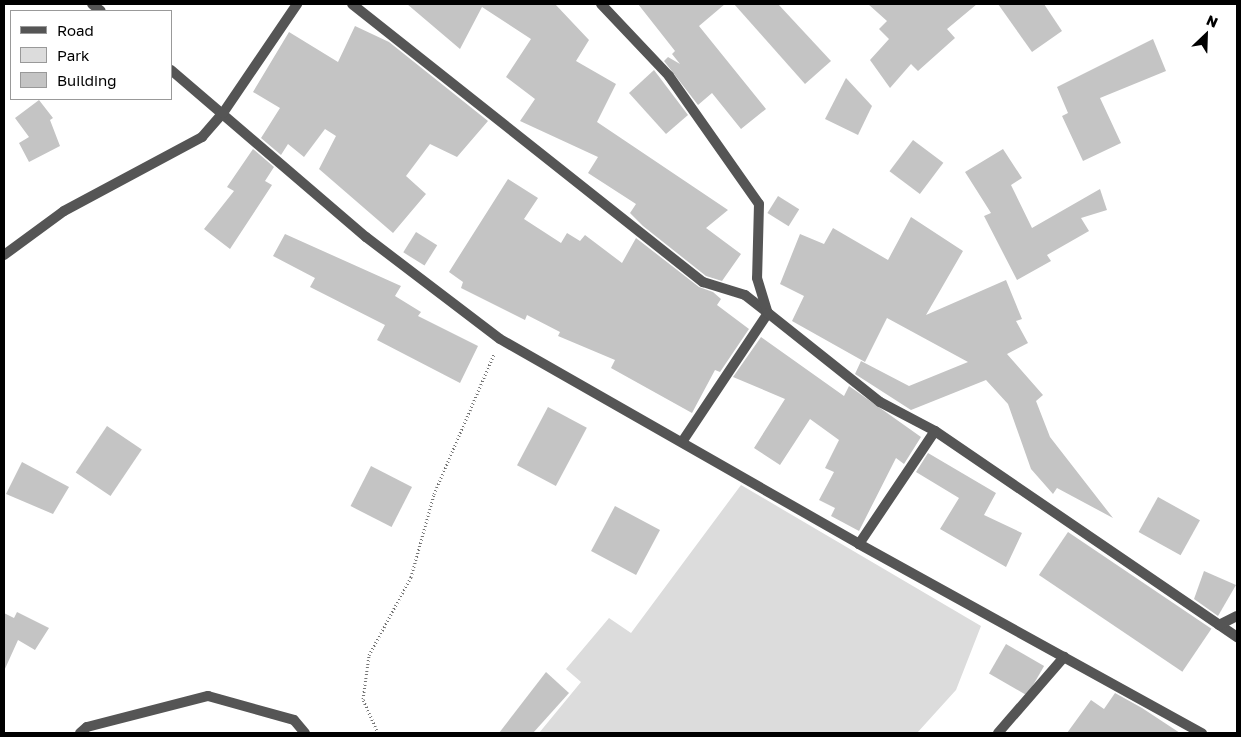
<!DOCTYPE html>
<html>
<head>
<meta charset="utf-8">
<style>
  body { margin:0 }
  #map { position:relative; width:1241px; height:737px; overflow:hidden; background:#fff; font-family:"Golos Text",sans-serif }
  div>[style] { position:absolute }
  .green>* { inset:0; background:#dcdcdc }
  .building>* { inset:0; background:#c4c4c4; transform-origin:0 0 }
  .path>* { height:3px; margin-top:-1.5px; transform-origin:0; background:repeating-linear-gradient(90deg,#777 0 1px,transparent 0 3.5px) }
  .lane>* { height:10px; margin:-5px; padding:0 5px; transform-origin:5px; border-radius:5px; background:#555 }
  .street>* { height:10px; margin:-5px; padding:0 5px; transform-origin:5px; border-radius:5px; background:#555 }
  span { translate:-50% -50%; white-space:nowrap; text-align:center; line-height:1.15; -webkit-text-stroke:4px #fff; paint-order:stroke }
  .frame { position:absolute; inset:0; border:5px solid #000; pointer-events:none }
  .legend { position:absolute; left:10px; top:10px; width:162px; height:90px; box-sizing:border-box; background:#fff; border:1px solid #999; margin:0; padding:6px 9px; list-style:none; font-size:15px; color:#000 }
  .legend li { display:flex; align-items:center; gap:10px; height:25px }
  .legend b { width:25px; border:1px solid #999 }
  .north { position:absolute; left:1181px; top:10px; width:50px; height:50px; -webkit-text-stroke:4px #fff; paint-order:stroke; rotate:24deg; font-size:14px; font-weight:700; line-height:20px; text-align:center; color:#000 }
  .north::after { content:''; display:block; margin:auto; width:18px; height:22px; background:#000; clip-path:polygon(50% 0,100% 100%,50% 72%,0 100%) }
</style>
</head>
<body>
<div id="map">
  <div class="green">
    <div style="clip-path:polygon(741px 485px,981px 626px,956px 690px,917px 733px,539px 733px,581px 682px,566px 669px,609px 618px,631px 633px)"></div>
  </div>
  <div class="building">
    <div style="clip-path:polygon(407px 4px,555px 4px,589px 40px,576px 61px,616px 84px,597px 122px,728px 210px,706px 228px,741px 254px,722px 281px,706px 276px,643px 226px,630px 213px,636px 204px,588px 173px,598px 157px,520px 121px,535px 99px,506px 77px,531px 39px,482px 7px,460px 49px)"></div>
    <div style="clip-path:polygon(638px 4px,725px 4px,699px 26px,766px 109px,741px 129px,712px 93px,698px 105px,664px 61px,668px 57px,680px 64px,672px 54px,675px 51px)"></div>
    <div style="clip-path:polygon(734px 4px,778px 4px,831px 61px,805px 84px)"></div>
    <div style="clip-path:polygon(868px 4px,977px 4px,947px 29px,955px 38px,918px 71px,911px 64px,890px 88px,870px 60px,889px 39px,879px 29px,887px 21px)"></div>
    <div style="clip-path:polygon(998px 4px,1044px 4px,1062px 31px,1032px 52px)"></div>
    <div style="clip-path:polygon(355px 26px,389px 42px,488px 121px,457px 157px,430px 144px,406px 176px,426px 194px,393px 233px,319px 169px,336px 136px,325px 129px,304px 157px,288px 144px,281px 155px,261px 138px,280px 108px,253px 92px,289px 32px,338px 62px)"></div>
    <div style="clip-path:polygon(1153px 39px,1166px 71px,1100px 98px,1121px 143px,1083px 161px,1062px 116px,1068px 113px,1057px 87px)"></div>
    <div style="clip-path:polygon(654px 70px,688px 115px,666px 134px,629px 93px)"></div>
    <div style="clip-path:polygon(846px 78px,872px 106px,858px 135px,825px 119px)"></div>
    <div style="clip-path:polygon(39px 100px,53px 118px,50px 120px,60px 146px,29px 162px,19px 143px,29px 137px,15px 118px)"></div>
    <div style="left:913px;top:140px;width:38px;height:39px;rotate:37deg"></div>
    <div style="clip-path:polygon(253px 149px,274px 167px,265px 181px,272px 185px,230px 249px,204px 229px,234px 191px,227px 187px)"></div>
    <div style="clip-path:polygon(1003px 149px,1022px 178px,1011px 185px,1032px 228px,1100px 189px,1107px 210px,1081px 218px,1089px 231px,1047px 255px,1051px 261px,1017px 280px,984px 216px,991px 213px,965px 172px)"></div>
    <div style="clip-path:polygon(508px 179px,538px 198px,524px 219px,561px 243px,567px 233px,580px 241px,585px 235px,622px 263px,636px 238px,699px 287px,713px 292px,721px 299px,717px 305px,749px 329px,720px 372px,715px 370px,692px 413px,611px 368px,615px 360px,558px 336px,560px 332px,527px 315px,525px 320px,461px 288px,463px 282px,449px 272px)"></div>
    <div style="left:778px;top:196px;width:25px;height:20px;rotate:32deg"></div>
    <div style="clip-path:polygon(911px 217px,963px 251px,926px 315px,1006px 280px,1022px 319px,1016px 321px,1028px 343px,1007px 354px,1043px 395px,1036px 401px,1050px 437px,1113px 518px,1057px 488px,1053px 494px,1031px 469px,1008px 404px,986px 380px,911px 410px,855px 374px,861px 361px,909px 386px,968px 362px,887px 318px,865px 362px,792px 321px,804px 296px,780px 284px,800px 234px,824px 244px,833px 228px,888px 260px)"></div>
    <div style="left:416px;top:232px;width:25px;height:24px;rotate:32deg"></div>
    <div style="clip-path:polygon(285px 234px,401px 286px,395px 296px,421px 312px,418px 316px,478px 346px,460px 383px,377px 340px,385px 325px,310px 287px,315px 278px,273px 256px)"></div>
    <div style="clip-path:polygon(761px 337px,844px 396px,849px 386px,921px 437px,904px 464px,896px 458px,859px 531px,831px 516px,835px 508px,819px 500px,834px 472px,825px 468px,839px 440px,810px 419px,780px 465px,754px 448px,785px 399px,733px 377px)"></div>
    <div style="left:548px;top:407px;width:44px;height:66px;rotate:28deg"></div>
    <div style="left:107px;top:426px;width:42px;height:56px;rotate:34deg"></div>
    <div style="clip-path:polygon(928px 453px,996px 493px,984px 515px,1022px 533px,1006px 567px,940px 529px,959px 498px,916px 472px)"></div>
    <div style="clip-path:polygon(22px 462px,69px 487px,53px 514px,6px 494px)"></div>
    <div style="left:371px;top:466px;width:46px;height:45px;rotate:27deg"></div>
    <div style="left:1158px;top:497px;width:48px;height:40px;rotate:29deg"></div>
    <div style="left:615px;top:506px;width:51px;height:51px;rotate:28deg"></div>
    <div style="left:1068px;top:532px;width:173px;height:52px;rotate:34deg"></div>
    <div style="clip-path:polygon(1204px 571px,1236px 585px,1218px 616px,1194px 599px)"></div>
    <div style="clip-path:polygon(17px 612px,49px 628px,35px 650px,18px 640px,4px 671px,4px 613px,14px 618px)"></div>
    <div style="left:1006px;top:644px;width:44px;height:34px;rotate:30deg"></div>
    <div style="clip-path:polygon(546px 672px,569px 693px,533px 733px,499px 733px)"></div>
    <div style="clip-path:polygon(1115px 693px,1142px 708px,1180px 733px,1067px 733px,1091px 700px,1104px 709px)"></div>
  </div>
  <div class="path">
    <div style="left:378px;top:733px;width:37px;rotate:-114deg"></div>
    <div style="left:363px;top:699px;width:44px;rotate:-82.2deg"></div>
    <div style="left:369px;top:655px;width:89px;rotate:-61.7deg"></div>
    <div style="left:411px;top:577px;width:86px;rotate:-74.5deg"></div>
    <div style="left:434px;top:494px;width:152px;rotate:-66.8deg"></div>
  </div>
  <div class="lane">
    <div style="left:998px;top:733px;width:101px;rotate:-49deg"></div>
  </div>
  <div class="street">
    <div style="left:92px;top:4px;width:11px;rotate:38deg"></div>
    <div style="left:352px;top:4px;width:448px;rotate:38.4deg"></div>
    <div style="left:703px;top:282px;width:44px;rotate:17.2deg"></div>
    <div style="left:745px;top:295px;width:29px;rotate:38deg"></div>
    <div style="left:768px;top:313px;width:155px;rotate:123.7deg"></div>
    <div style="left:601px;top:4px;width:99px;rotate:46.6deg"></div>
    <div style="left:669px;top:76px;width:156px;rotate:54.9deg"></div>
    <div style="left:759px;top:204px;width:74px;rotate:91.5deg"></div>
    <div style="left:757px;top:278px;width:37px;rotate:73deg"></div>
    <div style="left:768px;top:313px;width:143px;rotate:38.5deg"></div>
    <div style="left:880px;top:402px;width:62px;rotate:27.8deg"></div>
    <div style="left:935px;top:431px;width:366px;rotate:34.3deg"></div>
    <div style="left:171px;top:70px;width:257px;rotate:40.6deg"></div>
    <div style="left:366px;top:237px;width:168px;rotate:37.3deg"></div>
    <div style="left:500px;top:339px;width:413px;rotate:29.7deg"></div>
    <div style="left:859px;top:544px;width:392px;rotate:28.9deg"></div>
    <div style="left:4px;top:255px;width:74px;rotate:-36.3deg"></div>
    <div style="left:64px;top:211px;width:157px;rotate:-28.2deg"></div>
    <div style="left:202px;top:137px;width:32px;rotate:-49deg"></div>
    <div style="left:223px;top:113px;width:132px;rotate:-55.8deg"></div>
    <div style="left:859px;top:544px;width:136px;rotate:-56.1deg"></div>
    <div style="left:1219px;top:625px;width:20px;rotate:-27deg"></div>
    <div style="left:80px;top:733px;width:9px;rotate:-41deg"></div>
    <div style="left:87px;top:727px;width:125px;rotate:-14.4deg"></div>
    <div style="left:208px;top:696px;width:89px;rotate:15.6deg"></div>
    <div style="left:294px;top:720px;width:17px;rotate:50deg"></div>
  </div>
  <div class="frame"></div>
  <ul class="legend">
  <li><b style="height:6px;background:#555"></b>Road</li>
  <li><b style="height:14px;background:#dcdcdc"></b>Park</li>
  <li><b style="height:14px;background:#c4c4c4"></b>Building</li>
  </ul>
  <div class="north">N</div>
</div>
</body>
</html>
